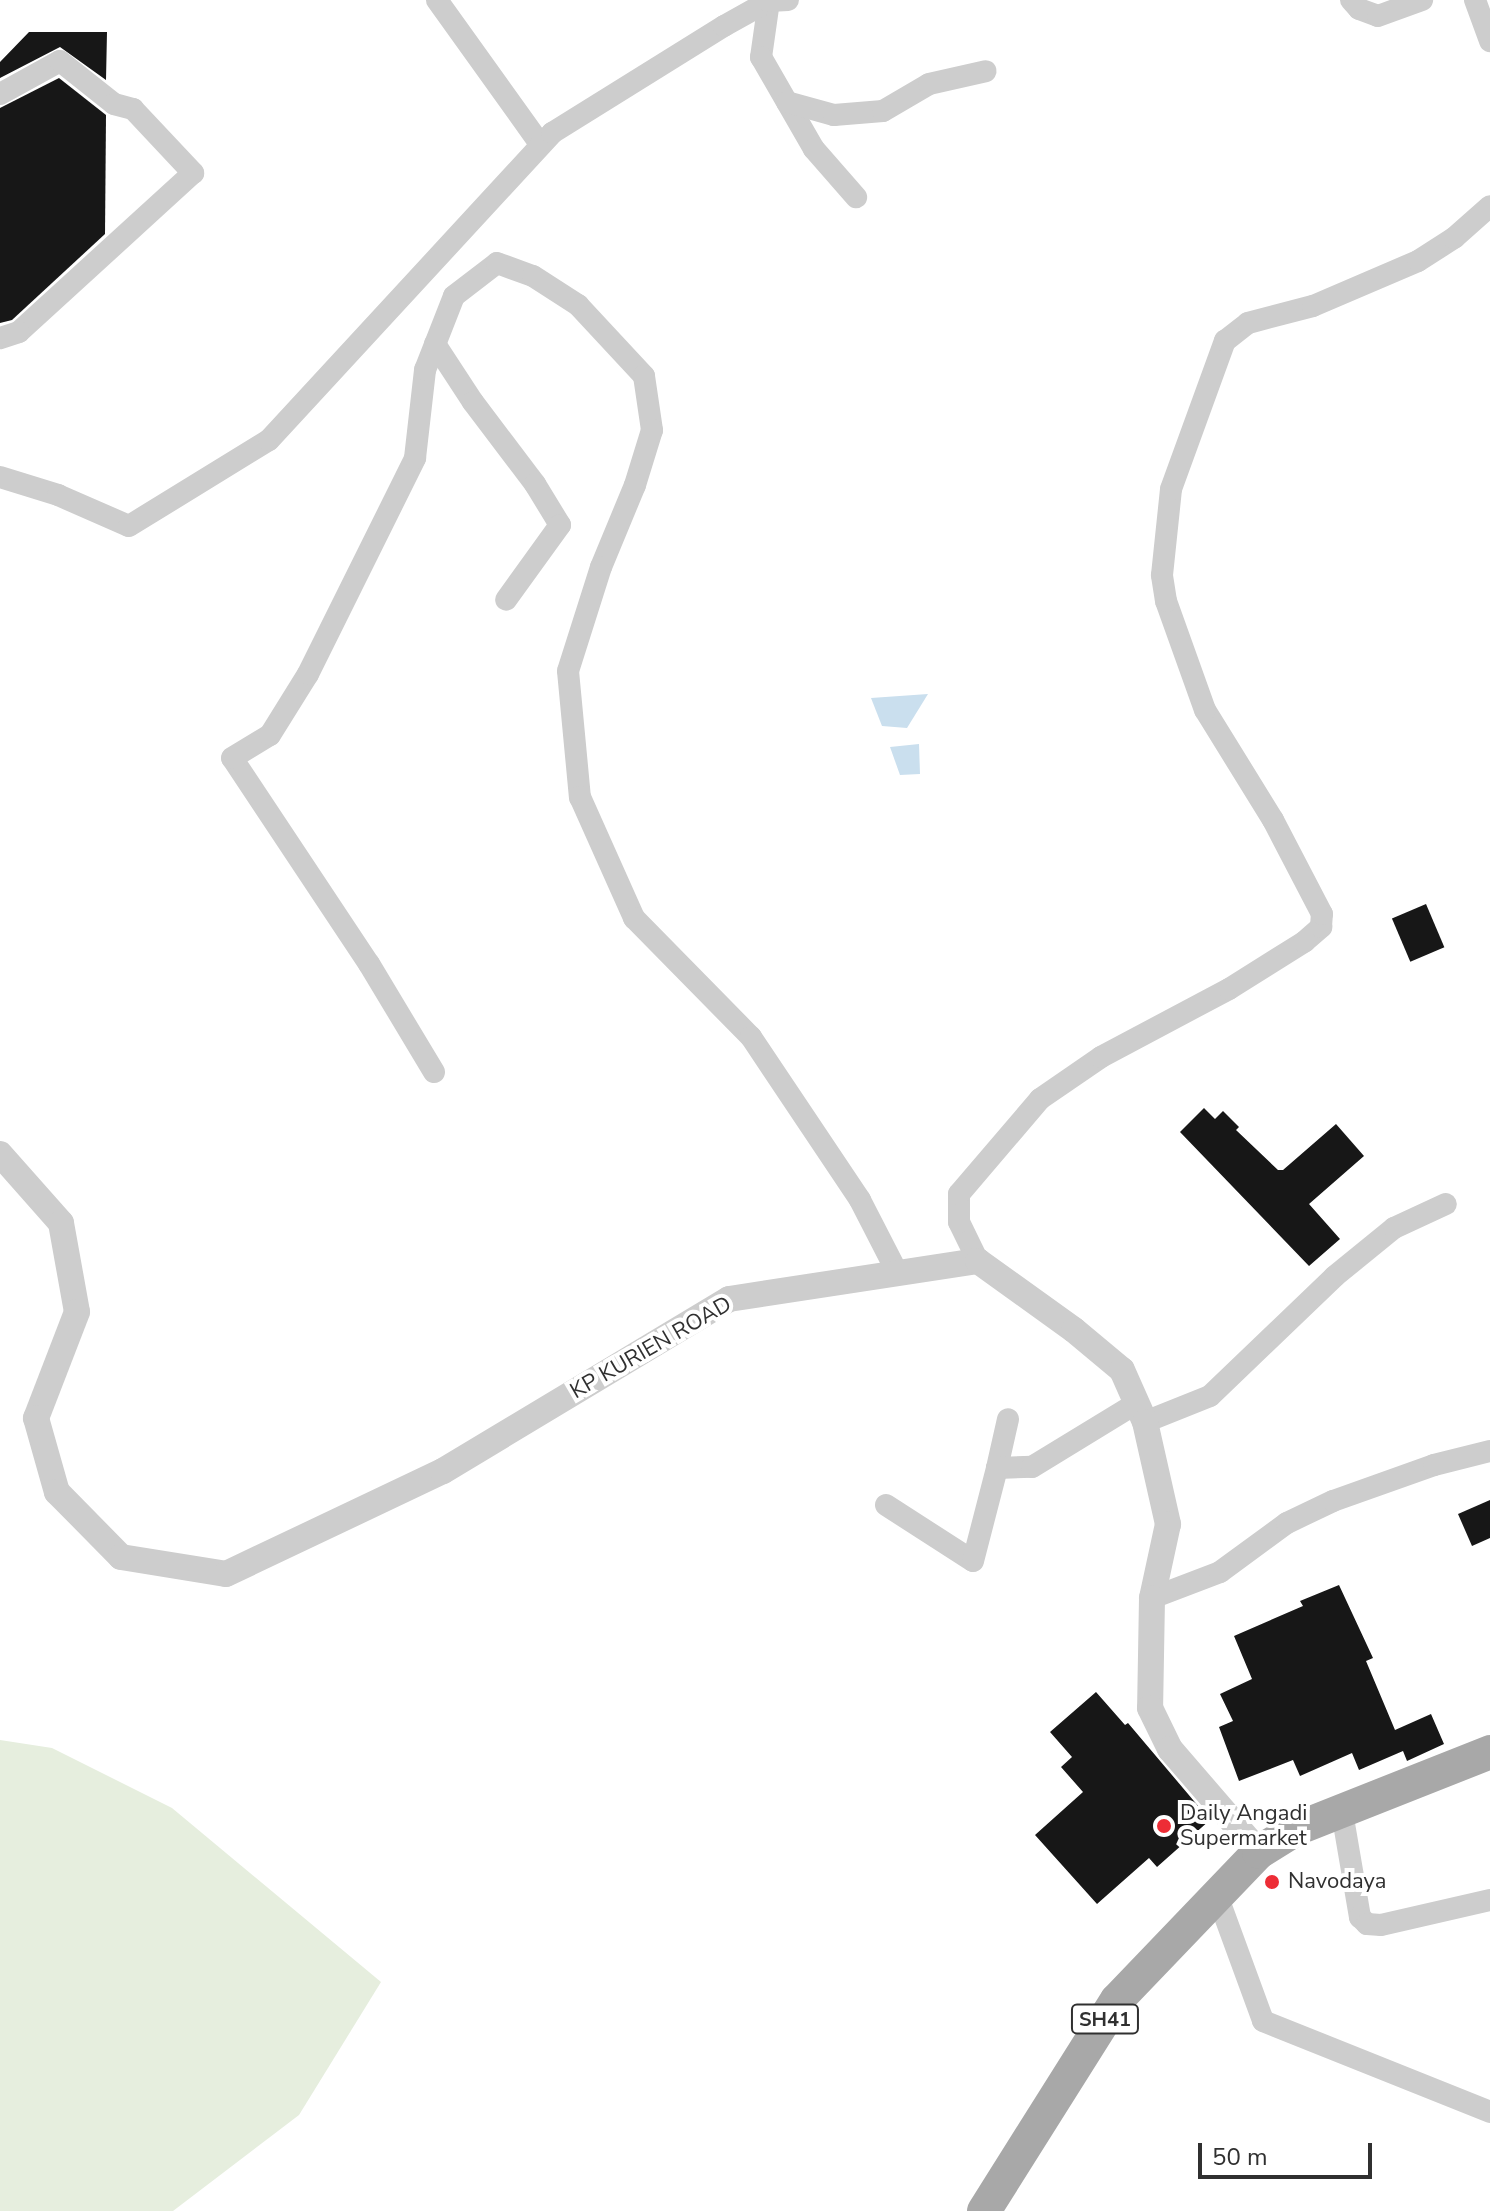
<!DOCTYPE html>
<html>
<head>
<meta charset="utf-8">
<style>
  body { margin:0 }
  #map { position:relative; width:1490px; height:2211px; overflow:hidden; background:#fff; font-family:"Nunito Sans",sans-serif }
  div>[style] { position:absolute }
  .green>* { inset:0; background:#e6eede }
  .water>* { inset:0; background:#cadfee }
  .building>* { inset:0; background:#171717; transform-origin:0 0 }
  .minor>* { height:22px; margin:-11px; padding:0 11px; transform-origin:11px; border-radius:11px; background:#cdcdcd }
  .tertiary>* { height:26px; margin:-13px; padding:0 13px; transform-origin:13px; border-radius:13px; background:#cdcdcd }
  .primary>* { height:34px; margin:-17px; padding:0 17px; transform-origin:17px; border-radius:17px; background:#a8a8a8 }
  .dots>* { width:22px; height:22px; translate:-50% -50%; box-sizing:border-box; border:4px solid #fff; border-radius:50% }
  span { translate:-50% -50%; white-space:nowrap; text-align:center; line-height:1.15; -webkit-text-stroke:8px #fff; paint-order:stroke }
  .shield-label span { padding:2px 6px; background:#fff; border:2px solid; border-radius:6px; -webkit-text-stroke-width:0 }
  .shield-label { font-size:20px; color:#303030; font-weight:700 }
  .street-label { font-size:22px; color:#303030 }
  .poi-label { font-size:22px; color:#303030 }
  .left { translate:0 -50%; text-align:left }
  .scale { position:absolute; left:1198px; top:2143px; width:174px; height:36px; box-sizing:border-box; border:4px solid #303030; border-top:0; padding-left:10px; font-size:24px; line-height:28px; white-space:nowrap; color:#303030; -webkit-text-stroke:6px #fff; paint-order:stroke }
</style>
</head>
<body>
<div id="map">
  <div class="green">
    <div style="clip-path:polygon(0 1740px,52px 1748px,172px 1808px,381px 1982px,299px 2115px,173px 2211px,0 2211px)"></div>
  </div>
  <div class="water">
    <div style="clip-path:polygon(928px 694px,907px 728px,882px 726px,871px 698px)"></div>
    <div style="clip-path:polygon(919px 744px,920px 774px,900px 775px,890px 747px)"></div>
  </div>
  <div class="building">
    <div style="clip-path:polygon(29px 32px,107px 32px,106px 80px,60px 47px,0 78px,0 62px)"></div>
    <div style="clip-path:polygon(59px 78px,106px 115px,105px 234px,12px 320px,0 323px,0 108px)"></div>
    <div style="left:1426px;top:904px;width:47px;height:37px;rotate:67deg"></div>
    <div style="clip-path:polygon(1204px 1108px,1215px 1119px,1223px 1111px,1239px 1127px,1236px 1130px,1278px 1170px,1283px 1170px,1336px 1124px,1364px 1156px,1309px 1204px,1340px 1239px,1309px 1266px,1180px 1132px)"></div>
    <div style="clip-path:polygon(1490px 1500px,1490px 1538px,1472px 1546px,1458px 1514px)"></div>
    <div style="clip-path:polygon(1339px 1585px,1373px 1658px,1366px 1661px,1395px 1730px,1431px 1714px,1444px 1744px,1407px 1761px,1403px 1751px,1359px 1770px,1352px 1753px,1300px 1776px,1293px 1760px,1239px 1781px,1219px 1727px,1233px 1721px,1220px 1694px,1252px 1679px,1234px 1636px,1303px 1606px,1300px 1601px)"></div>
    <div style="clip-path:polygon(1096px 1692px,1125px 1725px,1128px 1723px,1210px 1820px,1157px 1867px,1149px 1858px,1097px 1904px,1035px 1835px,1083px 1792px,1061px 1767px,1072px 1757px,1050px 1732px)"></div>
  </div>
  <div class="minor">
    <div style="left:437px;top:0;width:178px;rotate:54.4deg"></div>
    <div style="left:1351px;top:0;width:12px;rotate:48deg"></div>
    <div style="left:1359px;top:9px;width:20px;rotate:20deg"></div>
    <div style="left:1378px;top:16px;width:47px;rotate:-20deg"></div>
    <div style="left:1475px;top:0;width:44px;rotate:69.9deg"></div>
    <div style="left:769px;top:1px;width:57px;rotate:98.1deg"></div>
    <div style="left:761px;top:57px;width:106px;rotate:60.1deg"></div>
    <div style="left:814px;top:149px;width:64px;rotate:48.8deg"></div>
    <div style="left:0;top:94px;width:68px;rotate:-28.8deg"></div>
    <div style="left:60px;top:61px;width:69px;rotate:38.5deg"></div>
    <div style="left:114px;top:104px;width:20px;rotate:15deg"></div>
    <div style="left:133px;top:109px;width:88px;rotate:46.8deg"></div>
    <div style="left:193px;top:173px;width:236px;rotate:137.6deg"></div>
    <div style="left:19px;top:332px;width:20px;rotate:162deg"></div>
    <div style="left:787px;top:102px;width:49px;rotate:15.5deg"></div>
    <div style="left:834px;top:115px;width:49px;rotate:-4.7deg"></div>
    <div style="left:883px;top:111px;width:53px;rotate:-30.4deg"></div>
    <div style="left:929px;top:84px;width:58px;rotate:-12.8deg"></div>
    <div style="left:435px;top:344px;width:69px;rotate:56.8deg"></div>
    <div style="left:473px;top:402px;width:103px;rotate:52.9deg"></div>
    <div style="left:535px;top:484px;width:48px;rotate:58.6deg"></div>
    <div style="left:560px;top:525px;width:92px;rotate:125.8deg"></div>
    <div style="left:0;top:477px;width:61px;rotate:17.2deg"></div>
    <div style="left:58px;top:495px;width:77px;rotate:23.6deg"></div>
    <div style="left:129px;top:526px;width:164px;rotate:-31.6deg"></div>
    <div style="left:269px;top:440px;width:418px;rotate:-47.3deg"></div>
    <div style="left:552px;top:133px;width:203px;rotate:-31.9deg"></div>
    <div style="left:724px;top:26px;width:51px;rotate:-29.1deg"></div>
    <div style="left:769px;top:1px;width:19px;rotate:-3deg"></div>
    <div style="left:434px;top:1072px;width:126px;rotate:-121deg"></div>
    <div style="left:369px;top:964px;width:247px;rotate:-123.6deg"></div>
    <div style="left:232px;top:758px;width:44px;rotate:-31.2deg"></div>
    <div style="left:270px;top:735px;width:72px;rotate:-58.1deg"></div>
    <div style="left:308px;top:674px;width:241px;rotate:-63.6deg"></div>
    <div style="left:415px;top:458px;width:89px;rotate:-83.5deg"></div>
    <div style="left:425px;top:370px;width:79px;rotate:-68.6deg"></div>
    <div style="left:454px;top:296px;width:54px;rotate:-37.5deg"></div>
    <div style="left:497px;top:263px;width:38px;rotate:20deg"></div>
    <div style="left:533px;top:276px;width:54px;rotate:32.8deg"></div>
    <div style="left:578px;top:305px;width:97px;rotate:47.1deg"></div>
    <div style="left:644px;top:376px;width:55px;rotate:81.6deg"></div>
    <div style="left:652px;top:430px;width:58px;rotate:107.2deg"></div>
    <div style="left:635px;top:485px;width:89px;rotate:112.5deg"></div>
    <div style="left:601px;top:567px;width:109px;rotate:107.6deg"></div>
    <div style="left:568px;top:671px;width:127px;rotate:84.6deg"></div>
    <div style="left:580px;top:797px;width:133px;rotate:65.9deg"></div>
    <div style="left:634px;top:918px;width:167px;rotate:45.5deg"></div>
    <div style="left:751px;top:1037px;width:196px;rotate:56.2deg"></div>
    <div style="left:860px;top:1200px;width:81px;rotate:62.8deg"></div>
    <div style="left:978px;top:1261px;width:43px;rotate:-116deg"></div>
    <div style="left:959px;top:1222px;width:28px;rotate:-90deg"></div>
    <div style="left:959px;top:1194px;width:125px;rotate:-49.5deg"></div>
    <div style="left:1040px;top:1099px;width:74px;rotate:-34.5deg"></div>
    <div style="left:1101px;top:1057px;width:145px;rotate:-28deg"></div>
    <div style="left:1229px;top:989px;width:89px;rotate:-32.1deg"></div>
    <div style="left:1304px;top:942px;width:23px;rotate:-41deg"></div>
    <div style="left:1321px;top:927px;width:13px;rotate:-86deg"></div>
    <div style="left:1322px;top:914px;width:106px;rotate:-117.5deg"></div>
    <div style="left:1273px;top:820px;width:129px;rotate:-121.7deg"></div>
    <div style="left:1205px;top:710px;width:116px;rotate:-109.7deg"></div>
    <div style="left:1166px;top:601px;width:26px;rotate:-99deg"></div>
    <div style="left:1162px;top:575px;width:86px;rotate:-84deg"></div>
    <div style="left:1171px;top:489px;width:158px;rotate:-70deg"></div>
    <div style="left:1225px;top:341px;width:29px;rotate:-38deg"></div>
    <div style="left:1248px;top:323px;width:67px;rotate:-14.7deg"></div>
    <div style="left:1313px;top:306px;width:114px;rotate:-23.2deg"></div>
    <div style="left:1418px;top:261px;width:43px;rotate:-32.6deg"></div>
    <div style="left:1454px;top:238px;width:48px;rotate:-41.6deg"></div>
    <div style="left:1145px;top:1422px;width:70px;rotate:-21.8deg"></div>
    <div style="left:1210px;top:1396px;width:173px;rotate:-43.8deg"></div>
    <div style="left:1335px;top:1276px;width:76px;rotate:-39.1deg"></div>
    <div style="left:1394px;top:1228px;width:57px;rotate:-24.8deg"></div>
    <div style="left:997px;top:1468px;width:50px;rotate:-77.3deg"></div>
    <div style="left:886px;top:1505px;width:103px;rotate:32.8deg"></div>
    <div style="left:973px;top:1561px;width:96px;rotate:-75.5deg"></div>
    <div style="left:997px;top:1468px;width:35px;rotate:-2deg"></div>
    <div style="left:1032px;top:1467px;width:123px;rotate:-31.4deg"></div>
    <div style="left:1152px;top:1598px;width:73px;rotate:-20.9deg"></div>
    <div style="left:1220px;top:1572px;width:83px;rotate:-36.2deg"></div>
    <div style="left:1287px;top:1523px;width:51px;rotate:-25.6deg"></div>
    <div style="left:1333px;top:1501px;width:107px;rotate:-19.6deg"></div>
    <div style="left:1434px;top:1465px;width:58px;rotate:-14deg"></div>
    <div style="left:1342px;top:1812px;width:107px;rotate:80.3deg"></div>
    <div style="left:1360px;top:1917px;width:10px;rotate:45deg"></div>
    <div style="left:1367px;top:1924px;width:14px;rotate:4deg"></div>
    <div style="left:1381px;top:1925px;width:112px;rotate:-12.9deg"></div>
    <div style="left:1217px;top:1895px;width:134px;rotate:69.9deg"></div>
    <div style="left:1263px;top:2021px;width:245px;rotate:21.8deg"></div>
  </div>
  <div class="tertiary">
    <div style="left:0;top:1154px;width:92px;rotate:48.5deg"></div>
    <div style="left:61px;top:1223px;width:90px;rotate:79.8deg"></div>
    <div style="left:77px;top:1312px;width:114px;rotate:111.1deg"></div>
    <div style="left:36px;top:1418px;width:77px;rotate:74.2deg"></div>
    <div style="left:57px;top:1492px;width:91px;rotate:45.4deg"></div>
    <div style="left:121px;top:1557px;width:106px;rotate:9.2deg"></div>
    <div style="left:226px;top:1574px;width:240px;rotate:-25.4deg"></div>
    <div style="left:443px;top:1471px;width:334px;rotate:-31deg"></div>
    <div style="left:729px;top:1299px;width:252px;rotate:-8.7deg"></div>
    <div style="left:978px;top:1261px;width:118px;rotate:35.7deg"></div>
    <div style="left:1074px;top:1330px;width:62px;rotate:39.8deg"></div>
    <div style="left:1122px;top:1370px;width:57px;rotate:66.1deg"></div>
    <div style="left:1145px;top:1422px;width:105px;rotate:77.3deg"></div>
    <div style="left:1168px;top:1524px;width:76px;rotate:102.2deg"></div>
    <div style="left:1152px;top:1598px;width:110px;rotate:91deg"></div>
    <div style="left:1150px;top:1708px;width:46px;rotate:64deg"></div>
    <div style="left:1170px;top:1749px;width:136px;rotate:49.2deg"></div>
  </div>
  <div class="primary">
    <div style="left:984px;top:2211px;width:249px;rotate:-57.8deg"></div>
    <div style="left:1117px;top:2000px;width:205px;rotate:-46.2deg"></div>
    <div style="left:1259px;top:1852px;width:44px;rotate:-31.9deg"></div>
    <div style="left:1296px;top:1829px;width:209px;rotate:-21.6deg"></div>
  </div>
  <div class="dots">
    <div style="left:1164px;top:1826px;background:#ed2d36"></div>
    <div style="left:1272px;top:1882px;background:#ed2d36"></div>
  </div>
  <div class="shield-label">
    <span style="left:1105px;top:2019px">SH41</span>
  </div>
  <div class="street-label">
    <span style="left:651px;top:1348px;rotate:-30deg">KP KURIEN ROAD</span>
  </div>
  <div class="poi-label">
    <span class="left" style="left:1180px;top:1826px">Daily Angadi<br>Supermarket</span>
    <span class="left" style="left:1288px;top:1882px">Navodaya</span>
  </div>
  <div class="scale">50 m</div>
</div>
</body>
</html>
